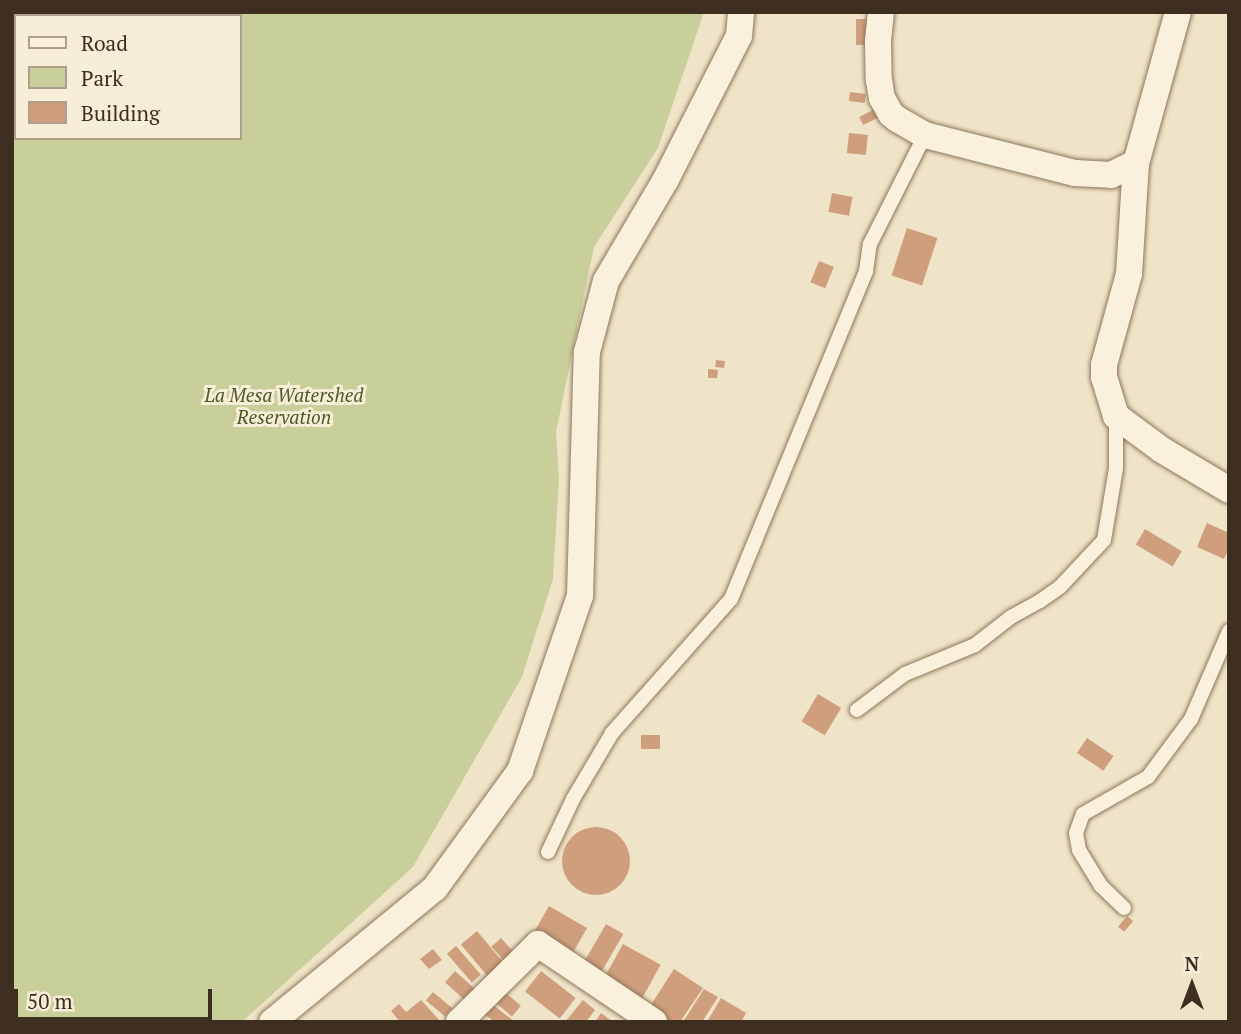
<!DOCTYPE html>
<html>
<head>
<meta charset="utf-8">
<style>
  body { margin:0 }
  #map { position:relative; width:1241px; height:1034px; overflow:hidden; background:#f0e4c8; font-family:"PT Serif",serif }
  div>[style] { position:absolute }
  .green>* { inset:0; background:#c9cf9b }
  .building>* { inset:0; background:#cf9f7d; transform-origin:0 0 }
  .round { border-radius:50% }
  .roads { filter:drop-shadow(0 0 2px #8d765c) drop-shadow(0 0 2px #8d765c) }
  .service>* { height:14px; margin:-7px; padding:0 7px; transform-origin:7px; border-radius:7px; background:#faf1dc }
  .minor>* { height:26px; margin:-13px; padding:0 13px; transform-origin:13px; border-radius:13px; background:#faf1dc }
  span { translate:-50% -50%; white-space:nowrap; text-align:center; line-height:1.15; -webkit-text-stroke:6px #f7eed8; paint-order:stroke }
  .park-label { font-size:19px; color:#4d5a26; font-style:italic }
  .frame { position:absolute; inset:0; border:14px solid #3d2e20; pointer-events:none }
  .legend { position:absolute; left:14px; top:14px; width:228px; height:126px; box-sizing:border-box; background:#f7eed8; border:2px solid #ada18e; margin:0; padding:9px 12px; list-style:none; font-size:21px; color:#3d2e20 }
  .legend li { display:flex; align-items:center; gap:14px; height:35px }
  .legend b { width:35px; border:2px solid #ada18e }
  .north { position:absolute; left:1157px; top:950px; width:70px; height:70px; -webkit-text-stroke:5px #f7eed8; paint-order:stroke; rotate:0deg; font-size:19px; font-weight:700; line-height:28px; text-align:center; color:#3d2e20 }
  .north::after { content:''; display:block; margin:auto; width:24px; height:32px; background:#3d2e20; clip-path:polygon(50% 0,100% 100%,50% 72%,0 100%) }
  .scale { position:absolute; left:14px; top:989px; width:198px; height:32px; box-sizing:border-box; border:4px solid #3d2e20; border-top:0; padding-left:9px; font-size:21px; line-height:24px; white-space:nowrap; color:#3d2e20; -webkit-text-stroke:5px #f7eed8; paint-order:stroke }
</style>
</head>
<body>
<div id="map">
  <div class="green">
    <div style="clip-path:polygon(evenodd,12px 12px,704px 12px,658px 148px,594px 247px,556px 432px,559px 479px,553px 579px,522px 677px,413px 867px,242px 1022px,12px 1022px,12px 12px,16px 16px,240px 16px,240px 138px,16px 138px,16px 16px)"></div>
  </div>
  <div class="building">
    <div style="left:856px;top:19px;width:18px;height:26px"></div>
    <div style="left:850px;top:92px;width:16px;height:9px;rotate:7deg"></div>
    <div style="left:877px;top:108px;width:9px;height:20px;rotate:63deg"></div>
    <div style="left:849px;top:133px;width:19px;height:20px;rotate:6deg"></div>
    <div style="left:832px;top:193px;width:21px;height:19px;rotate:11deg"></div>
    <div style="left:907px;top:228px;width:32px;height:50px;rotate:18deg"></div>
    <div style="left:819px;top:261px;width:16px;height:23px;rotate:22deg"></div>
    <div style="left:716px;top:360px;width:9px;height:7px;rotate:6deg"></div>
    <div style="clip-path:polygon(708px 369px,718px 370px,717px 378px,708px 378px)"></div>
    <div style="clip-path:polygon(1207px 523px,1229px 533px,1229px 549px,1224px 559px,1197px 547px)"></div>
    <div style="left:1145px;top:529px;width:43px;height:18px;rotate:31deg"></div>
    <div style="left:818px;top:694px;width:27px;height:32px;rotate:31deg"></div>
    <div style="left:660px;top:735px;width:14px;height:19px;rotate:90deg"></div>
    <div style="left:1087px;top:738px;width:32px;height:18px;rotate:34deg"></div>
    <div class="round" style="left:562px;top:827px;width:68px;height:68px"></div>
    <div style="left:549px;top:906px;width:44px;height:34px;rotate:30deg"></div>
    <div style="left:1127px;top:916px;width:8px;height:14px;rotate:40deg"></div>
    <div style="left:606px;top:924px;width:20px;height:47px;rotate:30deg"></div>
    <div style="left:477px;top:931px;width:47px;height:21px;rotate:50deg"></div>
    <div style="left:501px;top:938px;width:24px;height:13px;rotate:48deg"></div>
    <div style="left:623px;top:944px;width:43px;height:39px;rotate:29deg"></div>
    <div style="left:456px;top:946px;width:38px;height:12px;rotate:49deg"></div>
    <div style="clip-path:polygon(433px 949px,442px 960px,429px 969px,420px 959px)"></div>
    <div style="clip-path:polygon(674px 969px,703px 988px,680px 1022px,663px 1022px,647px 1011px)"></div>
    <div style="left:455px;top:971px;width:28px;height:15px;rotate:42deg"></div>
    <div style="left:541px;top:971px;width:44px;height:26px;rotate:38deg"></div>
    <div style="left:501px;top:989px;width:26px;height:14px;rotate:40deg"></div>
    <div style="clip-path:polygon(704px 989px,718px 997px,702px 1022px,683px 1022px)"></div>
    <div style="left:433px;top:992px;width:25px;height:11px;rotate:40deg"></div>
    <div style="clip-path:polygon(721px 998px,746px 1013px,741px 1022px,707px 1022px)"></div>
    <div style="clip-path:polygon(421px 1000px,441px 1022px,400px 1022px,391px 1011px,399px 1004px,406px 1012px)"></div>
    <div style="clip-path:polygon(583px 1000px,595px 1010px,586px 1022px,565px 1022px)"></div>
    <div style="clip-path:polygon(489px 1002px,515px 1022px,495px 1022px,481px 1012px)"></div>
    <div style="clip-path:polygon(601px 1013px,613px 1022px,595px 1022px)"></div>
  </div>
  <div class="roads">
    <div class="service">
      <div style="left:857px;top:710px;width:60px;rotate:-36.9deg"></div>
      <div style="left:905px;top:674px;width:76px;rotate:-22.5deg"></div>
      <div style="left:975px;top:645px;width:46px;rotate:-37.9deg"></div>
      <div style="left:1011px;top:617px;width:33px;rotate:-29deg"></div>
      <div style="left:1040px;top:601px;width:24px;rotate:-35deg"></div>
      <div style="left:1060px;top:587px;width:64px;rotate:-46.9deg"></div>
      <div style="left:1104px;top:540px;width:73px;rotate:-80.5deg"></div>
      <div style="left:1116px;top:468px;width:52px;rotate:-90deg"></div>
      <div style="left:548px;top:852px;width:59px;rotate:-64.7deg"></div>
      <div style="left:573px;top:799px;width:77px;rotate:-59.4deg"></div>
      <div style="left:612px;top:733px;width:179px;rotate:-48.4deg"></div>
      <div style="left:731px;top:599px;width:355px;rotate:-67.6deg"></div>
      <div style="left:866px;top:271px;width:27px;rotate:-82deg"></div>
      <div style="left:870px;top:244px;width:122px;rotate:-63.2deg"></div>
      <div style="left:1124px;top:908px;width:32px;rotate:-136deg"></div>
      <div style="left:1101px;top:886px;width:42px;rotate:-121.4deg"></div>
      <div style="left:1079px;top:850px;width:17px;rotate:-100deg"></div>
      <div style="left:1076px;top:833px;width:20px;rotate:-70deg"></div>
      <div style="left:1083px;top:814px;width:75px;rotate:-29.6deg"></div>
      <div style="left:1148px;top:777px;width:72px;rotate:-53.4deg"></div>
      <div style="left:1191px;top:719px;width:96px;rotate:-66.6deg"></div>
    </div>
    <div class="minor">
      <div style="left:881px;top:12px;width:29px;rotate:96deg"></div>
      <div style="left:878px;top:41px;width:39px;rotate:89deg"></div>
      <div style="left:879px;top:80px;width:18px;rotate:81deg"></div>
      <div style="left:882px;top:98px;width:18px;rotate:61deg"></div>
      <div style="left:891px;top:114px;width:8px;rotate:40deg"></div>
      <div style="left:897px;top:119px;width:32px;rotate:30deg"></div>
      <div style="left:925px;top:135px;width:155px;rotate:14.2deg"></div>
      <div style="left:1075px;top:173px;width:36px;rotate:3deg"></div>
      <div style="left:1111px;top:175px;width:28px;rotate:-26deg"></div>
      <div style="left:1178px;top:12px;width:157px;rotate:105.5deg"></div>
      <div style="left:1136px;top:163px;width:111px;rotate:93.6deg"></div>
      <div style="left:1129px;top:274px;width:94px;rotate:105.4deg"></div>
      <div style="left:1104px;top:365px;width:12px;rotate:90deg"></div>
      <div style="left:1104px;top:377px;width:41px;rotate:72.9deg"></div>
      <div style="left:1116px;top:416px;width:57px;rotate:36.5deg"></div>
      <div style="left:1162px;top:450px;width:78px;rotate:30.8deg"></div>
      <div style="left:272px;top:1022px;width:211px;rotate:-39.4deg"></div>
      <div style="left:435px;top:888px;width:145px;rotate:-54deg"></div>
      <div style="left:520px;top:771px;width:185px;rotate:-71.1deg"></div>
      <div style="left:580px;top:596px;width:244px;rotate:-88.4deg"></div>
      <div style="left:587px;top:352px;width:73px;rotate:-75deg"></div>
      <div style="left:606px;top:281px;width:116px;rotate:-59.5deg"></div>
      <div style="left:665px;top:181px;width:163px;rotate:-63deg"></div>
      <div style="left:739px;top:36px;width:24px;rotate:-85deg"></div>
      <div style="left:459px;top:1022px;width:111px;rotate:-44.6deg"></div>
      <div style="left:538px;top:944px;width:140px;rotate:33.9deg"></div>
    </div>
  </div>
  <div class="park-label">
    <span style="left:284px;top:406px">La Mesa Watershed<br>Reservation</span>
  </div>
  <div class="frame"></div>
  <ul class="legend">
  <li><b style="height:9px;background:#faf1dc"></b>Road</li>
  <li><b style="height:19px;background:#c9cf9b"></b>Park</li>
  <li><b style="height:19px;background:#cf9f7d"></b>Building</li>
  </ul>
  <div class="north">N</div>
  <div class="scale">50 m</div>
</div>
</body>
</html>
